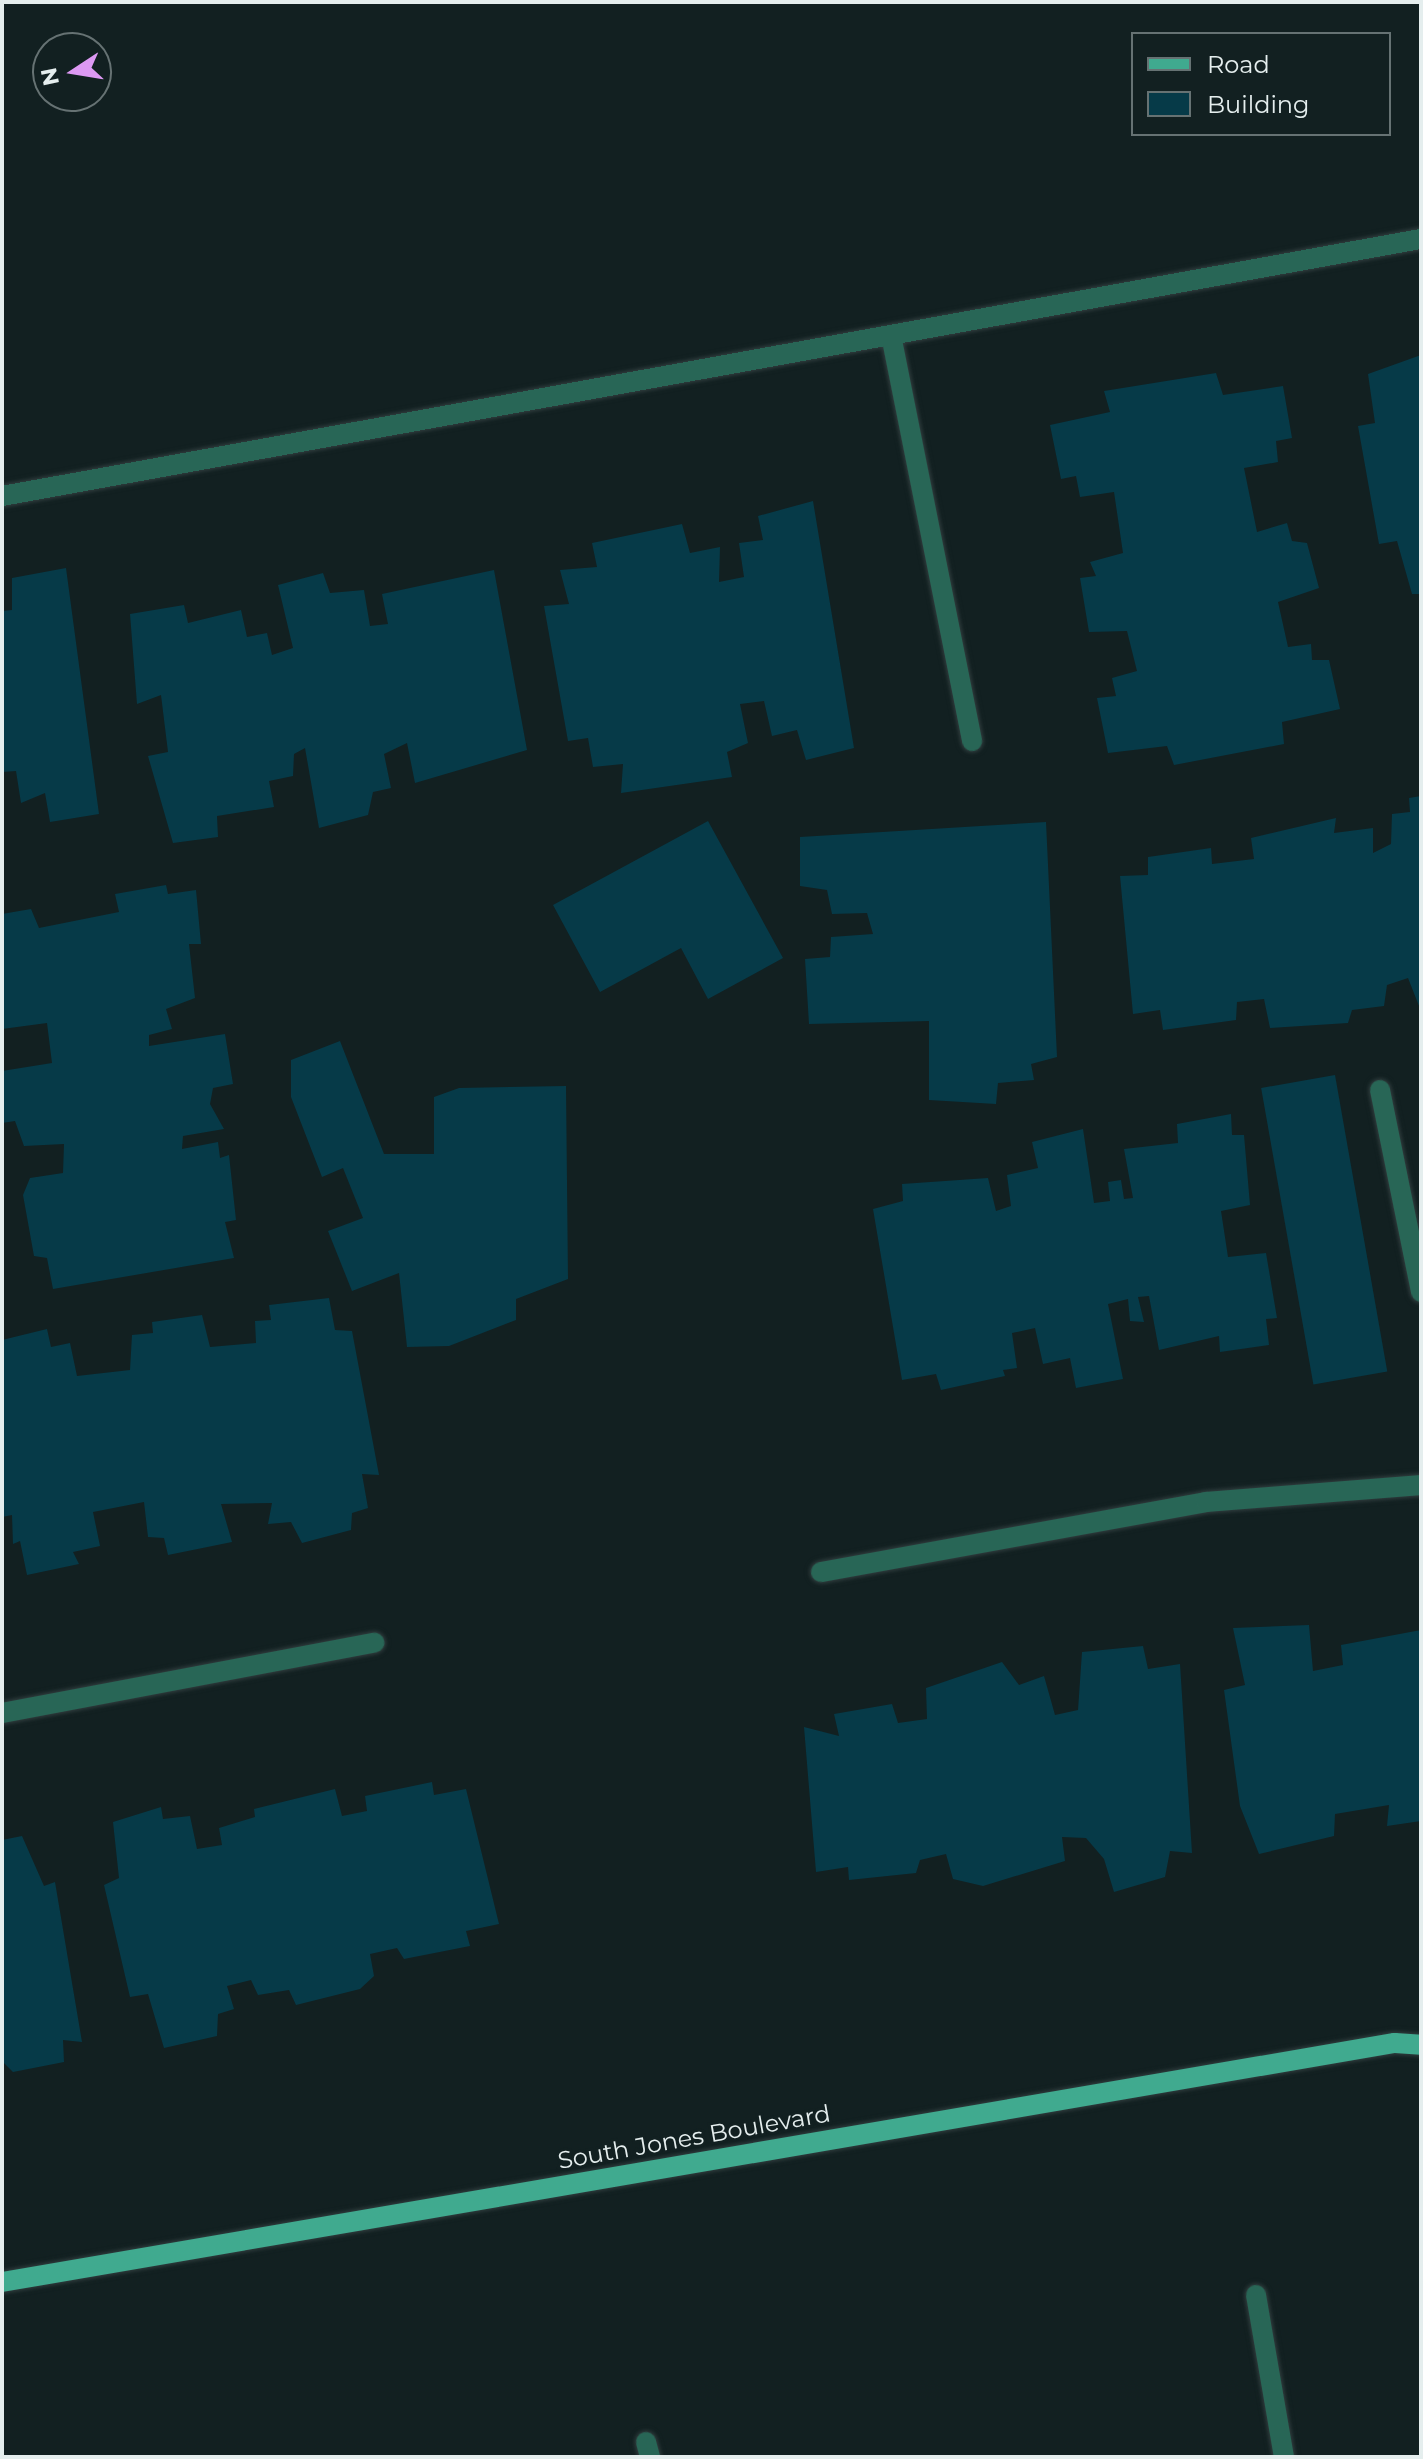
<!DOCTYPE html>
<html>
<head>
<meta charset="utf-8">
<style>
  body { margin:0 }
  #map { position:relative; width:1423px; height:2459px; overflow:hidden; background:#122021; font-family:Montserrat,sans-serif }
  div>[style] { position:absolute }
  .building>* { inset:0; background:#063a48; transform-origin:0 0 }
  .roads { filter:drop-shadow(0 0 2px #303d3e) drop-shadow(0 0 2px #303d3e) }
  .lane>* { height:20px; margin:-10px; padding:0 10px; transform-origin:10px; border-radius:10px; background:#286656 }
  .street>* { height:20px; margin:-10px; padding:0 10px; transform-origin:10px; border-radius:10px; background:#286656 }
  .primary>* { height:20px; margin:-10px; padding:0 10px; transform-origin:10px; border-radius:10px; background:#40aa8f }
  span { translate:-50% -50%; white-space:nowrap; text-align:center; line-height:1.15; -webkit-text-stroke:6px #122021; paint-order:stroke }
  .street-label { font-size:24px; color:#e5eeee }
  .frame { position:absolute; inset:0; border:4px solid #e5eeee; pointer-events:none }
  .legend { position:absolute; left:1131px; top:32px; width:260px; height:104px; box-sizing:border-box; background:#122021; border:2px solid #667273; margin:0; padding:10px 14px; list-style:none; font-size:24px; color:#e5eeee }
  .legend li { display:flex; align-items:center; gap:16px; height:40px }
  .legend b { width:40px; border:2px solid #667273 }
  .north { position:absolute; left:32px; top:32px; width:80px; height:80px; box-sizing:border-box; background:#122021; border:2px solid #667273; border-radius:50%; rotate:258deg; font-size:22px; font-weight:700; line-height:32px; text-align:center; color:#e5eeee }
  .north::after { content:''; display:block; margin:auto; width:28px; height:36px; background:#dd99f3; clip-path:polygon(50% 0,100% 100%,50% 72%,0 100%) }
</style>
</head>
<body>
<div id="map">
  <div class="building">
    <div style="clip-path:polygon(1421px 355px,1421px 594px,1412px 594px,1397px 541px,1379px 544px,1358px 426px,1375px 423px,1368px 374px)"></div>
    <div style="clip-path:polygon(1216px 373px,1223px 395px,1283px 386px,1292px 438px,1276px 441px,1278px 462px,1244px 468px,1257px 532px,1287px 523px,1292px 541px,1307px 543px,1319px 588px,1278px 602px,1288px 647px,1311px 644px,1312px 660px,1329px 660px,1340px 709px,1282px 722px,1284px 744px,1174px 765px,1167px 746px,1108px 753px,1097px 698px,1116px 696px,1112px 678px,1137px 671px,1127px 631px,1089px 632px,1080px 578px,1096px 576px,1090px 562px,1123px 553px,1114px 492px,1080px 497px,1076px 476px,1061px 479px,1050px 425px,1110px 412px,1104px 391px)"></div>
    <div style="clip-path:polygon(813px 501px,854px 748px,806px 760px,797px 730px,772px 736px,764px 701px,740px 704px,748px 743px,727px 752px,732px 777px,621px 793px,623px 764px,593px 767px,588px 738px,568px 741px,544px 606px,569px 604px,560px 570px,597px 567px,592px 543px,682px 524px,690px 553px,720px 547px,719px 582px,744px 577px,739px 543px,763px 540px,758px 516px)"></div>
    <div style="clip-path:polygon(66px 568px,99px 814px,50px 822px,45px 793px,21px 803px,16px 771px,2px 772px,2px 611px,12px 610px,12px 578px)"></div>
    <div style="clip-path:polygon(494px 570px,527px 750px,415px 783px,407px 743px,384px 754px,391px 788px,373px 792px,368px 815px,319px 828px,305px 748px,294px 754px,293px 776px,269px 781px,274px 807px,217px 816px,218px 837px,173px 843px,148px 756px,168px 752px,161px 695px,137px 704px,130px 614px,184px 605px,188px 623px,241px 610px,247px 637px,267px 633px,272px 655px,293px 648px,278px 585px,323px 573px,330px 593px,364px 590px,370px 626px,388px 624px,382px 594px)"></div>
    <div style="clip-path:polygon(1421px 796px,1421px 1011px,1408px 978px,1387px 985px,1384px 1006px,1352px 1010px,1348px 1023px,1270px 1028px,1264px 999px,1237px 1002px,1236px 1020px,1163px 1030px,1160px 1010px,1133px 1014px,1120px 876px,1148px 875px,1148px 857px,1211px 848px,1212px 864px,1254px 859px,1251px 838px,1336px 818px,1334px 833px,1373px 828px,1373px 853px,1391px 844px,1392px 814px,1410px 812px,1409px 798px)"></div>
    <div style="clip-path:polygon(708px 821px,783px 958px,708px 999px,681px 948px,600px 992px,553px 905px)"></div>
    <div style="clip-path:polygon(1046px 822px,1057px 1057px,1031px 1064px,1034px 1080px,998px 1083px,996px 1104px,929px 1100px,929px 1021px,809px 1024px,805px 959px,830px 957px,831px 937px,873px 934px,867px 913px,832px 914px,827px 890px,800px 886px,800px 837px)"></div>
    <div style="clip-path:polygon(166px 885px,168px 894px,196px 890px,201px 944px,189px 944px,195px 998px,166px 1009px,172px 1029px,149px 1035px,149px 1046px,225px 1034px,233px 1084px,213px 1088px,210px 1104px,224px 1129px,183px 1136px,182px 1149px,218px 1142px,220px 1158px,229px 1155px,236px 1220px,225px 1222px,234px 1258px,53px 1289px,47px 1258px,34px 1256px,23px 1195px,30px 1178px,63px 1173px,64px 1144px,24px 1146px,15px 1121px,2px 1123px,2px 1071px,52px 1063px,47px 1023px,2px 1029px,2px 914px,31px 909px,39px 928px,119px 912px,115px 894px)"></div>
    <div style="clip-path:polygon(340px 1041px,384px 1154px,434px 1154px,434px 1097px,459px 1088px,566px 1086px,568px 1279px,516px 1299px,516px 1320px,449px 1346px,407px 1347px,399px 1273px,352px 1291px,328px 1231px,363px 1218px,343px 1168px,322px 1177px,291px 1097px,291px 1060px)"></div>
    <div style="left:1335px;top:1075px;width:301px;height:75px;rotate:80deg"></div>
    <div style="clip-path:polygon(1231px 1114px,1232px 1135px,1244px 1135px,1250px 1205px,1221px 1211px,1228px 1257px,1266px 1253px,1277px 1318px,1266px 1319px,1269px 1345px,1220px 1352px,1219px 1336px,1159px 1350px,1149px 1296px,1138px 1297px,1144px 1322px,1130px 1321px,1128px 1299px,1108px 1304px,1123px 1379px,1076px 1388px,1070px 1358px,1043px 1364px,1035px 1328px,1012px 1333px,1017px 1368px,1003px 1370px,1005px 1376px,941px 1390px,936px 1374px,902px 1380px,873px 1209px,903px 1201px,902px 1184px,988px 1178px,996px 1211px,1011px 1206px,1007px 1175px,1038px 1168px,1032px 1142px,1083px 1129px,1094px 1203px,1110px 1201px,1108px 1182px,1121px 1180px,1124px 1199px,1133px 1198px,1124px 1149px,1178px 1143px,1177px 1124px)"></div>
    <div style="clip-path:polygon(329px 1298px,335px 1330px,352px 1331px,379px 1475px,362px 1474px,368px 1508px,352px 1513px,351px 1530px,302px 1543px,291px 1522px,268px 1524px,272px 1503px,221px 1504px,232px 1542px,168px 1555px,164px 1538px,148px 1537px,144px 1502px,93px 1512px,100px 1546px,73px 1552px,79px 1564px,27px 1575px,20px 1541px,13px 1544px,12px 1515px,2px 1517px,2px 1340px,47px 1329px,51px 1347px,70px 1343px,77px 1376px,130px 1370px,132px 1335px,153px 1333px,152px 1322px,202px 1315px,210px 1347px,256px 1343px,255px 1321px,271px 1320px,269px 1305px)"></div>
    <div style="clip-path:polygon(1309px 1625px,1313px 1671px,1343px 1665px,1341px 1645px,1421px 1630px,1421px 1821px,1387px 1826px,1389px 1805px,1335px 1814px,1334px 1836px,1259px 1854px,1240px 1806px,1224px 1690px,1245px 1685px,1233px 1628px)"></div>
    <div style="clip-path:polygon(1143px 1646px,1148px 1669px,1180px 1664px,1192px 1853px,1170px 1851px,1165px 1877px,1114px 1892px,1104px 1859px,1086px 1838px,1062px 1837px,1065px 1861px,983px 1886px,953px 1879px,946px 1854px,920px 1860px,916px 1873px,849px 1880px,848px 1867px,816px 1872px,804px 1727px,839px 1736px,834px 1714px,892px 1704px,898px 1723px,927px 1719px,926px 1688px,1002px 1662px,1019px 1685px,1044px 1676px,1055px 1715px,1078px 1710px,1082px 1652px)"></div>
    <div style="clip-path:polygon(432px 1782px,434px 1795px,466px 1789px,499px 1924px,466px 1931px,470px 1946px,404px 1959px,397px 1948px,370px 1954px,374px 1976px,360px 1989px,296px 2005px,289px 1990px,258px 1995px,251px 1980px,227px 1986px,234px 2009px,218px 2014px,217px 2036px,164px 2048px,148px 1994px,130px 1997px,104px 1885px,119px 1878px,113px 1822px,161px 1807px,163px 1819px,190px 1816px,197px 1849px,222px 1845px,219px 1828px,255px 1817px,254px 1809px,335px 1789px,342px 1816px,367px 1811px,365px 1796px)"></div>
    <div style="clip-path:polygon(22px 1836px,44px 1886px,55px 1882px,82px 2042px,63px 2040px,64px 2062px,13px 2072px,2px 2061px,2px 1840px)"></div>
  </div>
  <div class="roads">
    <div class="lane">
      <div style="left:892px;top:340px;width:409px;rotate:78.7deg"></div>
      <div style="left:2px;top:496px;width:1442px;rotate:-10.27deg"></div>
      <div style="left:1380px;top:1090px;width:206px;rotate:78.5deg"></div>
      <div style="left:821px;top:1572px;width:391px;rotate:-10.3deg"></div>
      <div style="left:1206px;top:1502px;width:216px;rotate:-4.5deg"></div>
      <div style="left:2px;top:1713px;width:379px;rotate:-10.7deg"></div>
    </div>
    <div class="street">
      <div style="left:1256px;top:2295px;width:164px;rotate:80.2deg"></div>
      <div style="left:646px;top:2442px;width:16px;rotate:75deg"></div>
    </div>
    <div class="primary">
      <div style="left:2px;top:2282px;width:1413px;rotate:-9.74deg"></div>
      <div style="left:1395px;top:2043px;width:26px;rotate:4deg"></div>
    </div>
  </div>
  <div class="street-label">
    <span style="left:694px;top:2137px;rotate:-10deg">South Jones Boulevard</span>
  </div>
  <div class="frame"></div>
  <ul class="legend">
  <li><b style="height:10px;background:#40aa8f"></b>Road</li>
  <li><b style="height:22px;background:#063a48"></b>Building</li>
  </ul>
  <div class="north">N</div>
</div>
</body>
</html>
